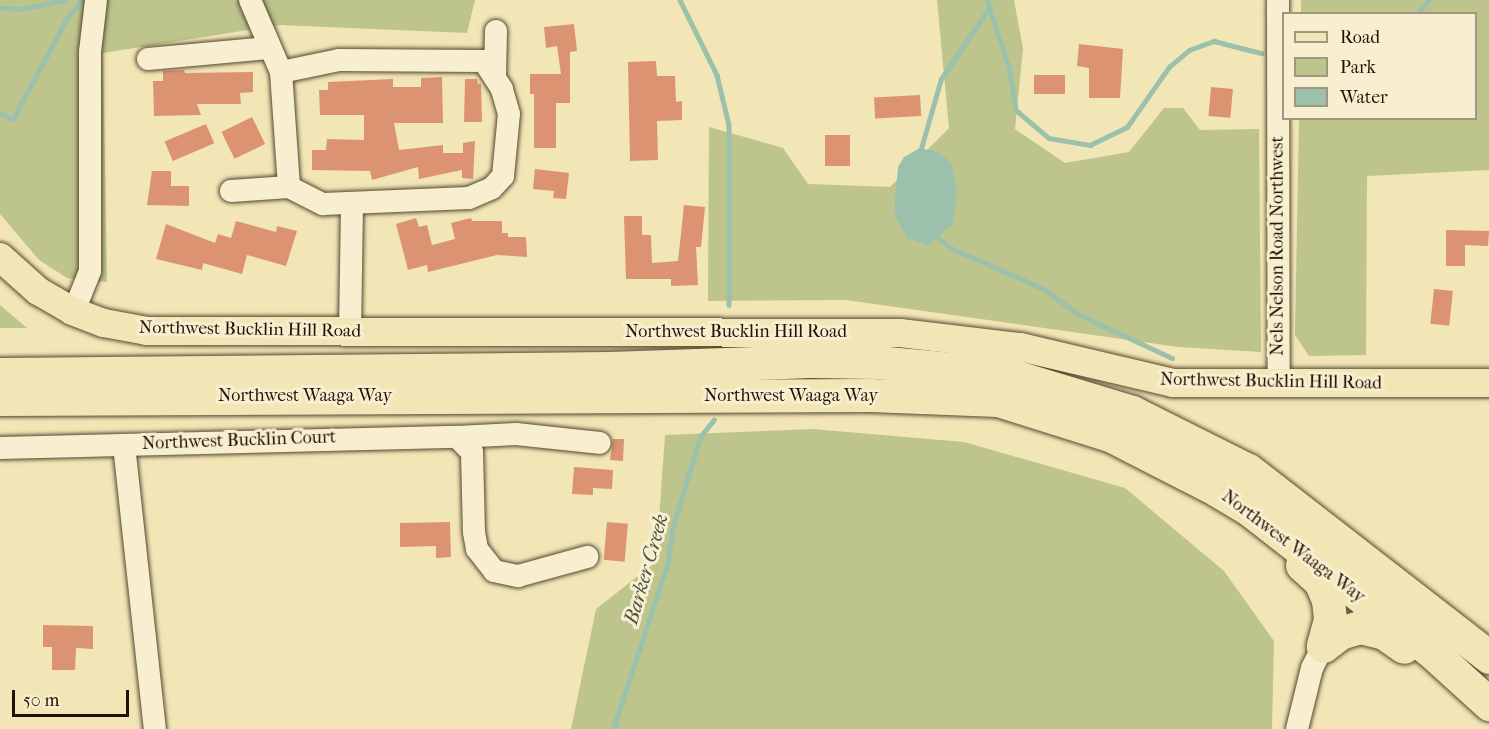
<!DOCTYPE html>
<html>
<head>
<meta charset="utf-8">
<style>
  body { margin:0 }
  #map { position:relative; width:1489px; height:729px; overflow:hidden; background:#f3e6b6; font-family:"IM FELL French Canon",serif }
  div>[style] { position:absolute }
  .green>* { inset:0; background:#bdc48c }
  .water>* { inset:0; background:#9bc0ac }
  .stream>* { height:4.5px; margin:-2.25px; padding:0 2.25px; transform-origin:2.25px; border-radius:2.25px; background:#9bc0ac }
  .building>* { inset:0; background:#db9371; transform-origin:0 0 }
  .roads { filter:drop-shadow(0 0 2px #554832) drop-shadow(0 0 2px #554832) }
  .minor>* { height:22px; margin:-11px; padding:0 11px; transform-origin:11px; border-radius:11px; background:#f7efd0 }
  .major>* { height:28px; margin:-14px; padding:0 14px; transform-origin:14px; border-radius:14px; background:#f3e6b6 }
  .highway>* { height:33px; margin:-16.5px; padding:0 16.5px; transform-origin:16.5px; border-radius:16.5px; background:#f3e6b6 }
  span { translate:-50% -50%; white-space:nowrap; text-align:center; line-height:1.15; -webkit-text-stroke:6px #f7efd0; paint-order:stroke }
  .street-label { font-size:18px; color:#201306 }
  .water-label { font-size:20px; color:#4b5040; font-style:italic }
  .legend { position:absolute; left:1282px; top:12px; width:195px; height:108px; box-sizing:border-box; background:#f7efd0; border:2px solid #a1977f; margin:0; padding:8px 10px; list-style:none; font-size:18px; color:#201306 }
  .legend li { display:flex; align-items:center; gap:12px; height:30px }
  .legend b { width:30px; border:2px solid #a1977f }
  .scale { position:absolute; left:12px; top:690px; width:117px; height:27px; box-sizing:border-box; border:3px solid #201306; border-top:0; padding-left:8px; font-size:18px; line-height:21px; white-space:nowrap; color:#201306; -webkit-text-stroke:4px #f7efd0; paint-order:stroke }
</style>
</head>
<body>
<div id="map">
  <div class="green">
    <div style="clip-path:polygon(0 0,475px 0,467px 33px,280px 25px,103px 53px,107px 282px,67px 278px,39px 260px,0 214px)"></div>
    <div style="clip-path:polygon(937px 0,1014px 0,1023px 49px,1015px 129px,1065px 163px,1129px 152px,1164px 108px,1183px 108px,1200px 130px,1259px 129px,1261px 352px,1178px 347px,846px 300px,708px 301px,709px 127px,783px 148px,808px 184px,890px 187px,949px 128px)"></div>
    <div style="clip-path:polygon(1301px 0,1489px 0,1489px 170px,1367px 176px,1366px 355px,1309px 356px,1295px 335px,1299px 119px,1476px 118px,1476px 14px,1301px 13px)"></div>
    <div style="clip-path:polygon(0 305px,27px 328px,0 328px)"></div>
    <div style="clip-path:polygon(812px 429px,964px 442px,1125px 488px,1224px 571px,1274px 641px,1272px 729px,571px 729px,596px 609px,656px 562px,665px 435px)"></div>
  </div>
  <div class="water">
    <div style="clip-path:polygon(920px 148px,937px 152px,951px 162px,957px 191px,953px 224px,928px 245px,907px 238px,894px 213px,898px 167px,904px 157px)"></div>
  </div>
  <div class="stream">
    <div style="left:680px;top:0;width:84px;rotate:63.7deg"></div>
    <div style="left:717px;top:75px;width:51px;rotate:76.5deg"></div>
    <div style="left:729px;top:125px;width:180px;rotate:90deg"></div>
    <div style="left:987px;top:0;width:71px;rotate:71.8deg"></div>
    <div style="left:1009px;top:67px;width:44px;rotate:80.8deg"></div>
    <div style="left:1016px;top:110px;width:43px;rotate:40.3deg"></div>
    <div style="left:1049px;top:138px;width:42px;rotate:9.7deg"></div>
    <div style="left:1090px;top:145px;width:41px;rotate:-25.9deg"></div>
    <div style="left:1127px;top:127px;width:73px;rotate:-55deg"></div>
    <div style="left:1169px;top:67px;width:26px;rotate:-40deg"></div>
    <div style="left:1189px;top:50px;width:27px;rotate:-20deg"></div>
    <div style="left:1214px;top:41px;width:49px;rotate:14.3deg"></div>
    <div style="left:0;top:8px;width:23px;rotate:2deg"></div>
    <div style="left:23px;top:9px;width:43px;rotate:-12.1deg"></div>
    <div style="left:1417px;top:14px;width:18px;rotate:-49deg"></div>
    <div style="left:0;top:113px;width:14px;rotate:25deg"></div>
    <div style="left:13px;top:119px;width:115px;rotate:-61.9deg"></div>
    <div style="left:67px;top:18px;width:23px;rotate:-50deg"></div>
    <div style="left:920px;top:152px;width:76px;rotate:-74deg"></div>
    <div style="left:941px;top:79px;width:87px;rotate:-55.8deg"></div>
    <div style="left:934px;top:234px;width:22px;rotate:39deg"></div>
    <div style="left:951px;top:248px;width:102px;rotate:23.8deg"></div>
    <div style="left:1044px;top:289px;width:42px;rotate:36.3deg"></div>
    <div style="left:1078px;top:314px;width:104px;rotate:25.1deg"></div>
    <div style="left:613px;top:729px;width:172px;rotate:-71.7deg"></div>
    <div style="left:667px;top:566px;width:36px;rotate:-82deg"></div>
    <div style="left:672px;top:530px;width:97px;rotate:-73.2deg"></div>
    <div style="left:700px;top:437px;width:22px;rotate:-51deg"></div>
  </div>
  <div class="building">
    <div style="clip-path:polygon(574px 24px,577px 51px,570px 52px,570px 103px,556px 103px,556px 148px,534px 148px,534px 94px,530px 94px,530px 74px,561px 74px,557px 46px,546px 48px,544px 27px)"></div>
    <div style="clip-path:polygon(1079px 44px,1123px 49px,1120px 98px,1089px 98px,1089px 68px,1077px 66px)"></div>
    <div style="clip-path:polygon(656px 61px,657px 76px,675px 76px,676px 102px,682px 101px,682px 120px,657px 121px,658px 160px,630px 161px,628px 62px)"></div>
    <div style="clip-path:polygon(184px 70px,185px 73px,253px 72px,253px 92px,240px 93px,241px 104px,197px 104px,201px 115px,154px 116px,153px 81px,163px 81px,163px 71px)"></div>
    <div style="left:1065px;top:75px;width:19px;height:31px;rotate:90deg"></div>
    <div style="clip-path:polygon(442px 77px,443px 123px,394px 123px,399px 150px,443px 145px,443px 153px,463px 153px,463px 143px,475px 141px,473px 179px,462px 178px,462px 170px,419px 179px,418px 167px,372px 180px,370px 171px,312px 170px,312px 150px,326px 150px,327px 139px,364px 140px,364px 115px,320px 115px,319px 90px,328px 90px,328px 82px,393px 79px,393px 87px,421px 87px,421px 78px)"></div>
    <div style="clip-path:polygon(465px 79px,477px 79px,478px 84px,481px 84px,482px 122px,464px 122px)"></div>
    <div style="left:1211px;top:87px;width:22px;height:29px;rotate:5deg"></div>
    <div style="left:920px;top:95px;width:21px;height:46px;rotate:87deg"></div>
    <div style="left:252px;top:117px;width:30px;height:34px;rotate:64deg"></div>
    <div style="left:206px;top:124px;width:21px;height:45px;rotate:67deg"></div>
    <div style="left:825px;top:135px;width:25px;height:31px"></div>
    <div style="clip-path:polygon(535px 169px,569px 173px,566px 199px,553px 198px,554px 191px,533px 189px)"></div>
    <div style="clip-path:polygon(152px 171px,171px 171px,171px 186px,189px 186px,189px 206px,147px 205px)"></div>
    <div style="clip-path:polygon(684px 205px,705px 207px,701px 247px,696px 247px,698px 285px,671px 286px,671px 279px,626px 279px,624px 216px,642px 216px,642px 235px,651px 235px,652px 263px,678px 261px)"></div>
    <div style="clip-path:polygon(416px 218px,419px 227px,427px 225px,432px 245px,455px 239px,451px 223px,471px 218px,472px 221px,502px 221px,502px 233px,508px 233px,508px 237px,526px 237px,527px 257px,497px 255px,428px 272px,427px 265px,408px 270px,396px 224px)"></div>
    <div style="clip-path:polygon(236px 221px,276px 232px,277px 226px,297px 231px,286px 266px,247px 255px,242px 274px,203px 263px,202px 270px,156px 259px,166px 224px,215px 243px,218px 234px,231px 238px)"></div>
    <div style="clip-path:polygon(1446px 230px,1489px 231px,1488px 246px,1465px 245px,1465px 266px,1446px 266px)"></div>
    <div style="left:1434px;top:289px;width:19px;height:35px;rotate:6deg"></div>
    <div style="clip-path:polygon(613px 439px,624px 439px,623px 461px,610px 460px)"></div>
    <div style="clip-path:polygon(574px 467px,613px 470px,612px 489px,593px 488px,593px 495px,572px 494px)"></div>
    <div style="clip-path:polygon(450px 522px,451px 557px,436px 558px,436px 546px,400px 547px,400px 523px)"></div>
    <div style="left:607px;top:522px;width:21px;height:38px;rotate:5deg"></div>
    <div style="clip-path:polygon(43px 625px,93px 626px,93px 649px,76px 648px,75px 670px,52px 670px,52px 647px,43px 647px)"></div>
  </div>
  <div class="roads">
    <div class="minor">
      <div style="left:250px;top:0;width:78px;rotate:66.7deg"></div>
      <div style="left:281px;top:72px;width:115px;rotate:86deg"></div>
      <div style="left:289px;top:187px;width:38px;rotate:27deg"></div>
      <div style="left:323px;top:204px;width:146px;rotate:-2.4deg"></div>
      <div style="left:469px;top:198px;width:25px;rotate:-23deg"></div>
      <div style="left:492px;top:188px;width:16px;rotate:-47deg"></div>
      <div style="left:503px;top:176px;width:62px;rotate:-84.5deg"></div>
      <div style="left:509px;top:114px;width:26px;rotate:-106deg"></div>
      <div style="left:502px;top:89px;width:33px;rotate:-123deg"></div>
      <div style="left:484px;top:61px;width:145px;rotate:-179.6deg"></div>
      <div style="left:339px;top:60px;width:59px;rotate:168.3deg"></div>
      <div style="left:1278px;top:0;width:384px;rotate:89.9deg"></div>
      <div style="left:148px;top:59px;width:121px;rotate:-5.2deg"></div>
      <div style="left:495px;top:76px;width:45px;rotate:-88.7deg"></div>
      <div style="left:231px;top:191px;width:58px;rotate:-3.9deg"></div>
      <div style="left:74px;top:311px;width:43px;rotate:-68.2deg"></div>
      <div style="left:90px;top:271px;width:219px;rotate:-90deg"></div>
      <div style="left:90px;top:52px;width:52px;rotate:-83.4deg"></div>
      <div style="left:350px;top:332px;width:128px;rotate:-89.1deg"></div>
      <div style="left:457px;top:437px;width:59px;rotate:-2.9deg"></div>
      <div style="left:516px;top:434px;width:84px;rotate:6.1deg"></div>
      <div style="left:124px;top:445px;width:286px;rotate:83.8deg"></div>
      <div style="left:0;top:448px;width:457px;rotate:-1.4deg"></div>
      <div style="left:457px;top:437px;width:21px;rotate:45deg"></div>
      <div style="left:472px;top:452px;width:80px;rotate:88.6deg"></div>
      <div style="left:474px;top:532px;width:17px;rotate:80deg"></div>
      <div style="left:477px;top:549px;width:28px;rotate:52deg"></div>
      <div style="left:494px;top:571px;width:25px;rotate:12deg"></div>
      <div style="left:518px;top:576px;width:72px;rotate:-15.4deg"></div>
      <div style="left:1297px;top:729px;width:63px;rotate:-76.2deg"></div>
      <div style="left:1312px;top:668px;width:25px;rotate:-63deg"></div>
    </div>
    <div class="major">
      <div style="left:0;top:257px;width:51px;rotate:41.8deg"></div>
      <div style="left:38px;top:291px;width:39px;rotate:30deg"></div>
      <div style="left:72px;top:311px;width:34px;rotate:21deg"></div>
      <div style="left:104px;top:323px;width:44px;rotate:10.5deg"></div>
      <div style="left:147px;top:331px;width:753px;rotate:0.15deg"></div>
      <div style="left:900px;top:333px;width:121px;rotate:6.7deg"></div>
      <div style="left:1020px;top:347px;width:157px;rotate:13.2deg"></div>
      <div style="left:1173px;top:383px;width:316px"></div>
    </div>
    <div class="highway">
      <div style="left:0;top:374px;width:609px;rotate:-0.56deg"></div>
      <div style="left:609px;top:368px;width:196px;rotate:-2deg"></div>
      <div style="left:805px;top:361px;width:72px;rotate:0.8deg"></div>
      <div style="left:877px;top:362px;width:131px;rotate:5.3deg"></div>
      <div style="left:1007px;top:374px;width:131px;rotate:16.9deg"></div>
      <div style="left:1132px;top:412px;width:130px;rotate:26.6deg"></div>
      <div style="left:1248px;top:470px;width:305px;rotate:37.8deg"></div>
      <div style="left:0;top:399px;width:870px;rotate:-0.26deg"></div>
      <div style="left:870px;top:395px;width:128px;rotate:2.2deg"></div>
      <div style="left:998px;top:400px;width:120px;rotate:17.5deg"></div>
      <div style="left:1112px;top:436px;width:118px;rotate:27.2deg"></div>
      <div style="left:1217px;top:490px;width:39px;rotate:31deg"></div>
      <div style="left:1250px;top:510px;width:232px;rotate:38deg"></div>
      <div style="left:1433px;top:653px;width:76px;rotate:42.3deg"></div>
      <div style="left:1302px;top:565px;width:24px;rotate:42deg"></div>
      <div style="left:1320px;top:581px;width:21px;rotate:67deg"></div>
      <div style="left:1328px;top:600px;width:19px;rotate:84deg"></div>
      <div style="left:1330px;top:619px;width:28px;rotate:105deg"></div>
      <div style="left:1323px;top:646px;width:21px;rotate:-37deg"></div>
      <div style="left:1340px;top:633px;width:21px;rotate:-17deg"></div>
      <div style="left:1360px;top:627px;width:25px;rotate:14deg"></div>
      <div style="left:1384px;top:633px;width:24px;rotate:35deg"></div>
    </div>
  </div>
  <div class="street-label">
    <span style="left:1278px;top:246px;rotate:-90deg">Nels Nelson Road Northwest</span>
    <span style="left:250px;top:330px;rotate:1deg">Northwest Bucklin Hill Road</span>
    <span style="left:736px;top:332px">Northwest Bucklin Hill Road</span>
    <span style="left:1271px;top:382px;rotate:1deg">Northwest Bucklin Hill Road</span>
    <span style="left:305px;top:396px">Northwest Waaga Way</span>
    <span style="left:791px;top:396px">Northwest Waaga Way</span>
    <span style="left:239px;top:441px;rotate:-2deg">Northwest Bucklin Court</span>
    <span style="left:1293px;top:547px;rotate:37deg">Northwest Waaga Way</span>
  </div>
  <div class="water-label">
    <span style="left:646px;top:569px;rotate:-74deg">Barker Creek</span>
  </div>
  <ul class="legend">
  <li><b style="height:8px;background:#f3e6b6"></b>Road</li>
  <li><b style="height:16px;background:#bdc48c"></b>Park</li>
  <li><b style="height:16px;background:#9bc0ac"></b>Water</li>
  </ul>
  <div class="scale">50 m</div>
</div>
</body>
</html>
